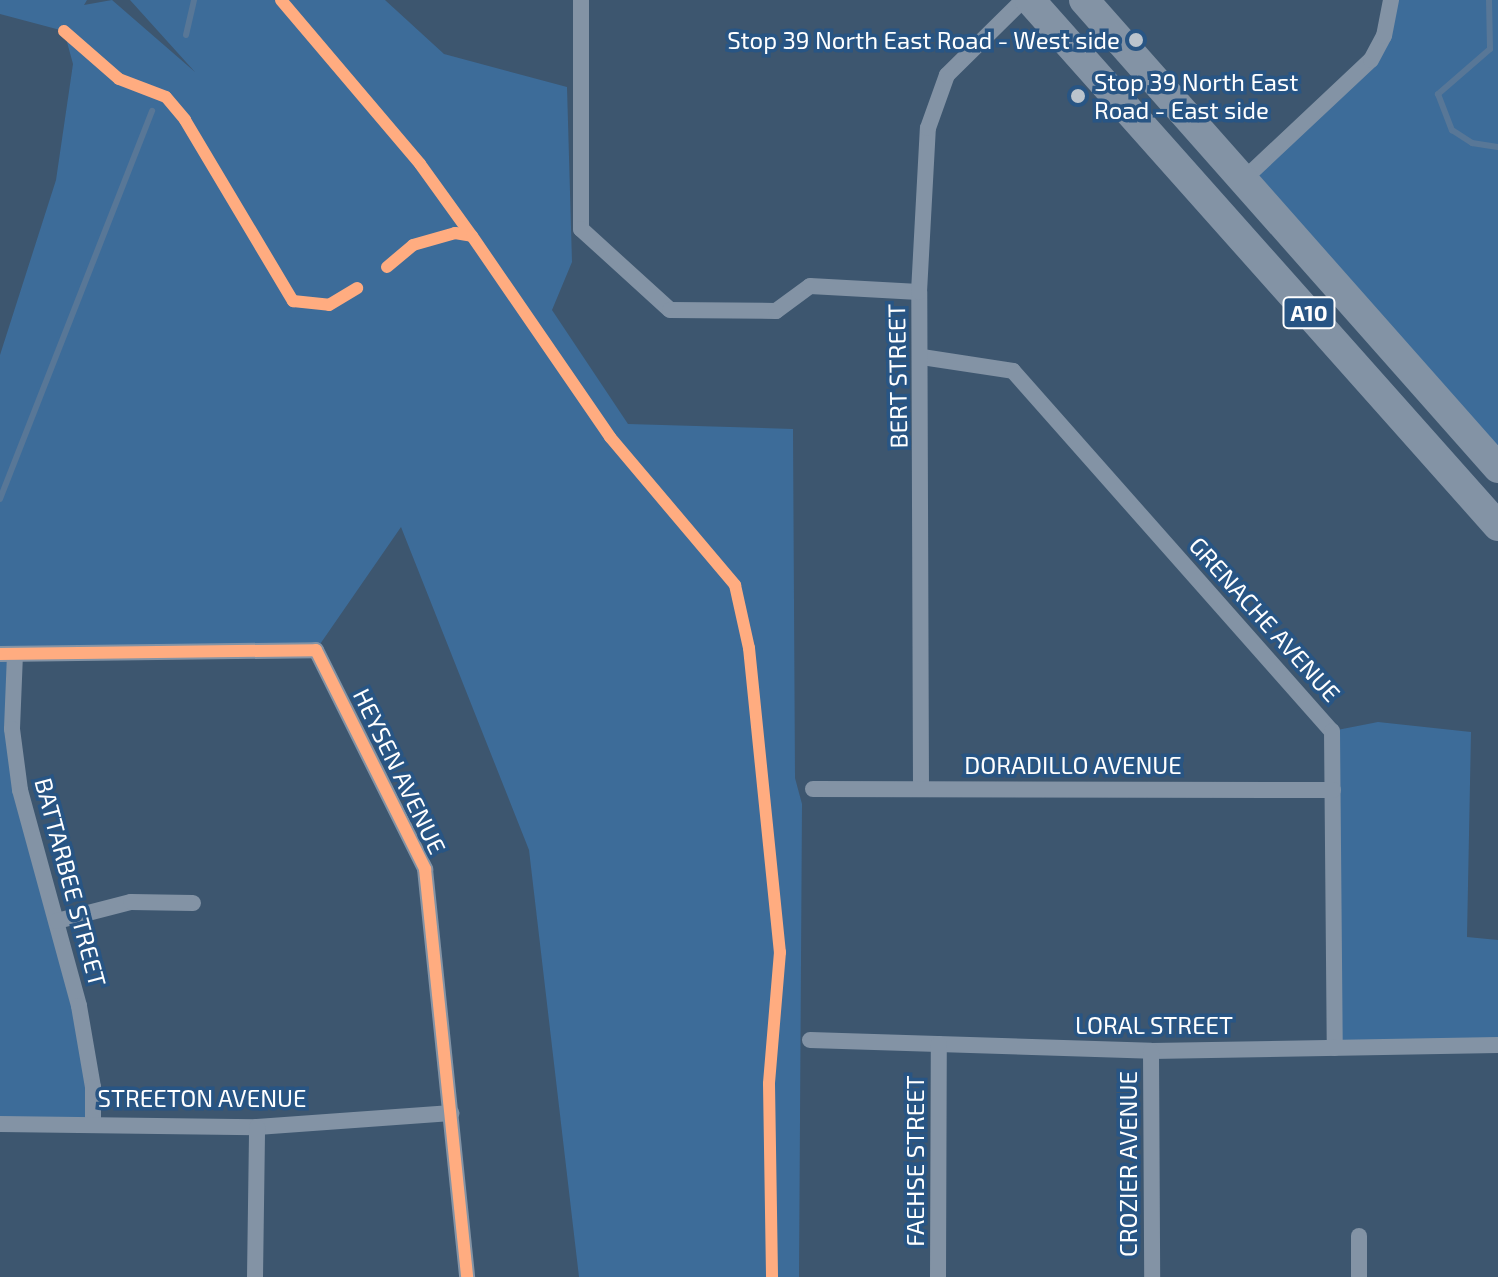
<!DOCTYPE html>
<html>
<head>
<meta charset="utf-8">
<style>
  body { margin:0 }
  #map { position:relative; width:1498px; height:1277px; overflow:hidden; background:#3d566f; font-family:"Exo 2",sans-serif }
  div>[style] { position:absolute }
  .green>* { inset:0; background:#3d6c99 }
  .stream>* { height:6px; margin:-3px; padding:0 3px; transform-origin:3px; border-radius:3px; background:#587797 }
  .street>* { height:16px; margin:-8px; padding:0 8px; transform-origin:8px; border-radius:8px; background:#8393a5 }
  .highway>* { height:30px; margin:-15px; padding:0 15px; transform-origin:15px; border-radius:15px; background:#8393a5 }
  .cycleway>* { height:12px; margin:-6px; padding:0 6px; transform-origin:6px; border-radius:6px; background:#ffac80 }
  .dots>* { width:22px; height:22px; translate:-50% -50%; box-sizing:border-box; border:4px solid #285584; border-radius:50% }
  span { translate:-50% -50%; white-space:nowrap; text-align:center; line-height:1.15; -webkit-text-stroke:7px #285584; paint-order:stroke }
  .shield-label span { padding:2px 6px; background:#285584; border:2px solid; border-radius:6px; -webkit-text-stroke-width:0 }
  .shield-label { font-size:22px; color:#fff; font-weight:700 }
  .poi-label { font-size:24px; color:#fff }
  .right { translate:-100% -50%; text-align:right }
  .left { translate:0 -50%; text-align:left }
  .street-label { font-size:24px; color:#fff }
</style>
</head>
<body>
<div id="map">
  <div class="green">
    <div style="clip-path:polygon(0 0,87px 0,84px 5px,112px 0,195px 72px,130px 0,385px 0,444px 54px,567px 87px,572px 262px,552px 310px,628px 424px,793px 429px,795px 778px,802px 804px,799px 1277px,579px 1277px,529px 850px,401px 527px,316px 650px,0 651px,0 355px,56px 180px,73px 64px,64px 31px,0 14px)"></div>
    <div style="clip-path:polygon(1390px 0,1498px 0,1498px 458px,1243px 180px,1378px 49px)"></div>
    <div style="clip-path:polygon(0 654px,15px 654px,20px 790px,93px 1087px,93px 1122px,0 1120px)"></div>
    <div style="clip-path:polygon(1378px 722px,1471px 732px,1467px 937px,1498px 940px,1498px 1045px,1335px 1048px,1332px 731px)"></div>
  </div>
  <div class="stream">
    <div style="left:1489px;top:0;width:49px;rotate:88.8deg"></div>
    <div style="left:1490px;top:49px;width:69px;rotate:139.1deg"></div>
    <div style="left:1438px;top:94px;width:39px;rotate:69deg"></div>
    <div style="left:1452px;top:130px;width:24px;rotate:33deg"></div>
    <div style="left:1472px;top:143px;width:26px;rotate:9deg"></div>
    <div style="left:186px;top:35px;width:36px;rotate:-77deg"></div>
    <div style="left:0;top:499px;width:417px;rotate:-68.6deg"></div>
  </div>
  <div class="street">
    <div style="left:581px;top:0;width:229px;rotate:90deg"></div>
    <div style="left:581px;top:229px;width:120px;rotate:42.3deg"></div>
    <div style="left:670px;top:310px;width:106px;rotate:0.5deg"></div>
    <div style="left:776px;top:311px;width:42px;rotate:-36.3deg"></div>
    <div style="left:810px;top:286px;width:109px;rotate:3.2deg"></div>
    <div style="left:1243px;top:180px;width:175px;rotate:-43.2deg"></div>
    <div style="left:1371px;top:60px;width:27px;rotate:-62deg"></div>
    <div style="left:1384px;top:36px;width:37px;rotate:-79deg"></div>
    <div style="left:922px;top:357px;width:92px;rotate:8.7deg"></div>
    <div style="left:1013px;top:371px;width:481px;rotate:48.5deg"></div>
    <div style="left:1332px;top:731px;width:317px;rotate:89.5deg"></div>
    <div style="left:0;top:654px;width:316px;rotate:-0.7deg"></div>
    <div style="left:316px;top:650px;width:245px;rotate:63.5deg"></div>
    <div style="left:425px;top:869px;width:410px;rotate:84.1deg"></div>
    <div style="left:15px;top:654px;width:75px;rotate:92.3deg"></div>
    <div style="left:12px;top:729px;width:62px;rotate:82.5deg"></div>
    <div style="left:20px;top:790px;width:224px;rotate:74.7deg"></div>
    <div style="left:79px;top:1006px;width:82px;rotate:80.2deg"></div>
    <div style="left:93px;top:1087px;width:35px;rotate:90deg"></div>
    <div style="left:921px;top:788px;width:496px;rotate:-90.2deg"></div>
    <div style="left:919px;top:292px;width:164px;rotate:-86.9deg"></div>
    <div style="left:928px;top:128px;width:56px;rotate:-70.3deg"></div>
    <div style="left:947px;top:75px;width:107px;rotate:-44.6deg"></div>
    <div style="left:813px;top:789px;width:520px;rotate:0.11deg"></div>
    <div style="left:57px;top:921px;width:76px;rotate:-14.4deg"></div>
    <div style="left:131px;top:902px;width:62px;rotate:0.9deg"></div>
    <div style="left:810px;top:1040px;width:341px;rotate:1.8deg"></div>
    <div style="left:1151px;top:1051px;width:347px;rotate:-1deg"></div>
    <div style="left:1151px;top:1051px;width:226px;rotate:89.7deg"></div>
    <div style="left:0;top:1124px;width:257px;rotate:0.7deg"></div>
    <div style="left:257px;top:1127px;width:195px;rotate:-4.1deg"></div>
    <div style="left:255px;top:1277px;width:150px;rotate:-89.2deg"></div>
    <div style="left:938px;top:1277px;width:233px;rotate:-89.8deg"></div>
    <div style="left:1359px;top:1277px;width:41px;rotate:-90deg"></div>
  </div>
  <div class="highway">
    <div style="left:1030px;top:0;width:704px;rotate:48.34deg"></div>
    <div style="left:1084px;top:0;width:625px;rotate:48.5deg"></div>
  </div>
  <div class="cycleway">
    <div style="left:281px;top:0;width:215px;rotate:49.7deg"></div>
    <div style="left:420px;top:164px;width:89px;rotate:54.2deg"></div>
    <div style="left:64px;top:31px;width:73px;rotate:41.1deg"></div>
    <div style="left:119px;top:79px;width:50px;rotate:21deg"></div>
    <div style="left:166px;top:97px;width:30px;rotate:50deg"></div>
    <div style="left:185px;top:120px;width:211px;rotate:59.2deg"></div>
    <div style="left:293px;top:301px;width:36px;rotate:6deg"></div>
    <div style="left:329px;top:305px;width:33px;rotate:-31deg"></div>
    <div style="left:387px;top:267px;width:34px;rotate:-40deg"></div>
    <div style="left:413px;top:245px;width:44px;rotate:-15.9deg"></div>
    <div style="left:455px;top:233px;width:17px;rotate:10deg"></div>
    <div style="left:472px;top:236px;width:244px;rotate:55.5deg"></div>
    <div style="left:610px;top:437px;width:194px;rotate:49.8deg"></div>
    <div style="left:735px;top:585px;width:65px;rotate:77.5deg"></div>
    <div style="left:749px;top:648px;width:306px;rotate:84.2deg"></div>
    <div style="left:780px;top:952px;width:132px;rotate:94.8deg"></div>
    <div style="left:769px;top:1084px;width:193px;rotate:89.1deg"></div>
    <div style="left:0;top:654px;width:316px;rotate:-0.7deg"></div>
    <div style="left:316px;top:650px;width:245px;rotate:63.5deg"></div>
    <div style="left:425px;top:869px;width:410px;rotate:84.1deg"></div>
  </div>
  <div class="dots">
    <div style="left:1136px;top:40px;background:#bbc4cd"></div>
    <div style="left:1078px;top:96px;background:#bbc4cd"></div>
  </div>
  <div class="shield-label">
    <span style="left:1309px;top:313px">A10</span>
  </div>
  <div class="poi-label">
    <span class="right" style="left:1120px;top:40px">Stop 39 North East Road - West side</span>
    <span class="left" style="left:1094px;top:96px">Stop 39 North East<br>Road - East side</span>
  </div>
  <div class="street-label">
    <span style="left:897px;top:376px;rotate:-91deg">BERT STREET</span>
    <span style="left:1265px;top:619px;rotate:48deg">GRENACHE AVENUE</span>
    <span style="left:1073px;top:765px">DORADILLO AVENUE</span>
    <span style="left:400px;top:771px;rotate:64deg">HEYSEN AVENUE</span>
    <span style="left:71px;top:882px;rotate:75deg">BATTARBEE STREET</span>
    <span style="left:1154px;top:1025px">LORAL STREET</span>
    <span style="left:202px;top:1098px">STREETON AVENUE</span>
    <span style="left:915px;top:1161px;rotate:-90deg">FAEHSE STREET</span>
    <span style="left:1128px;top:1164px;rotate:-90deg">CROZIER AVENUE</span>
  </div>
</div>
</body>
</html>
